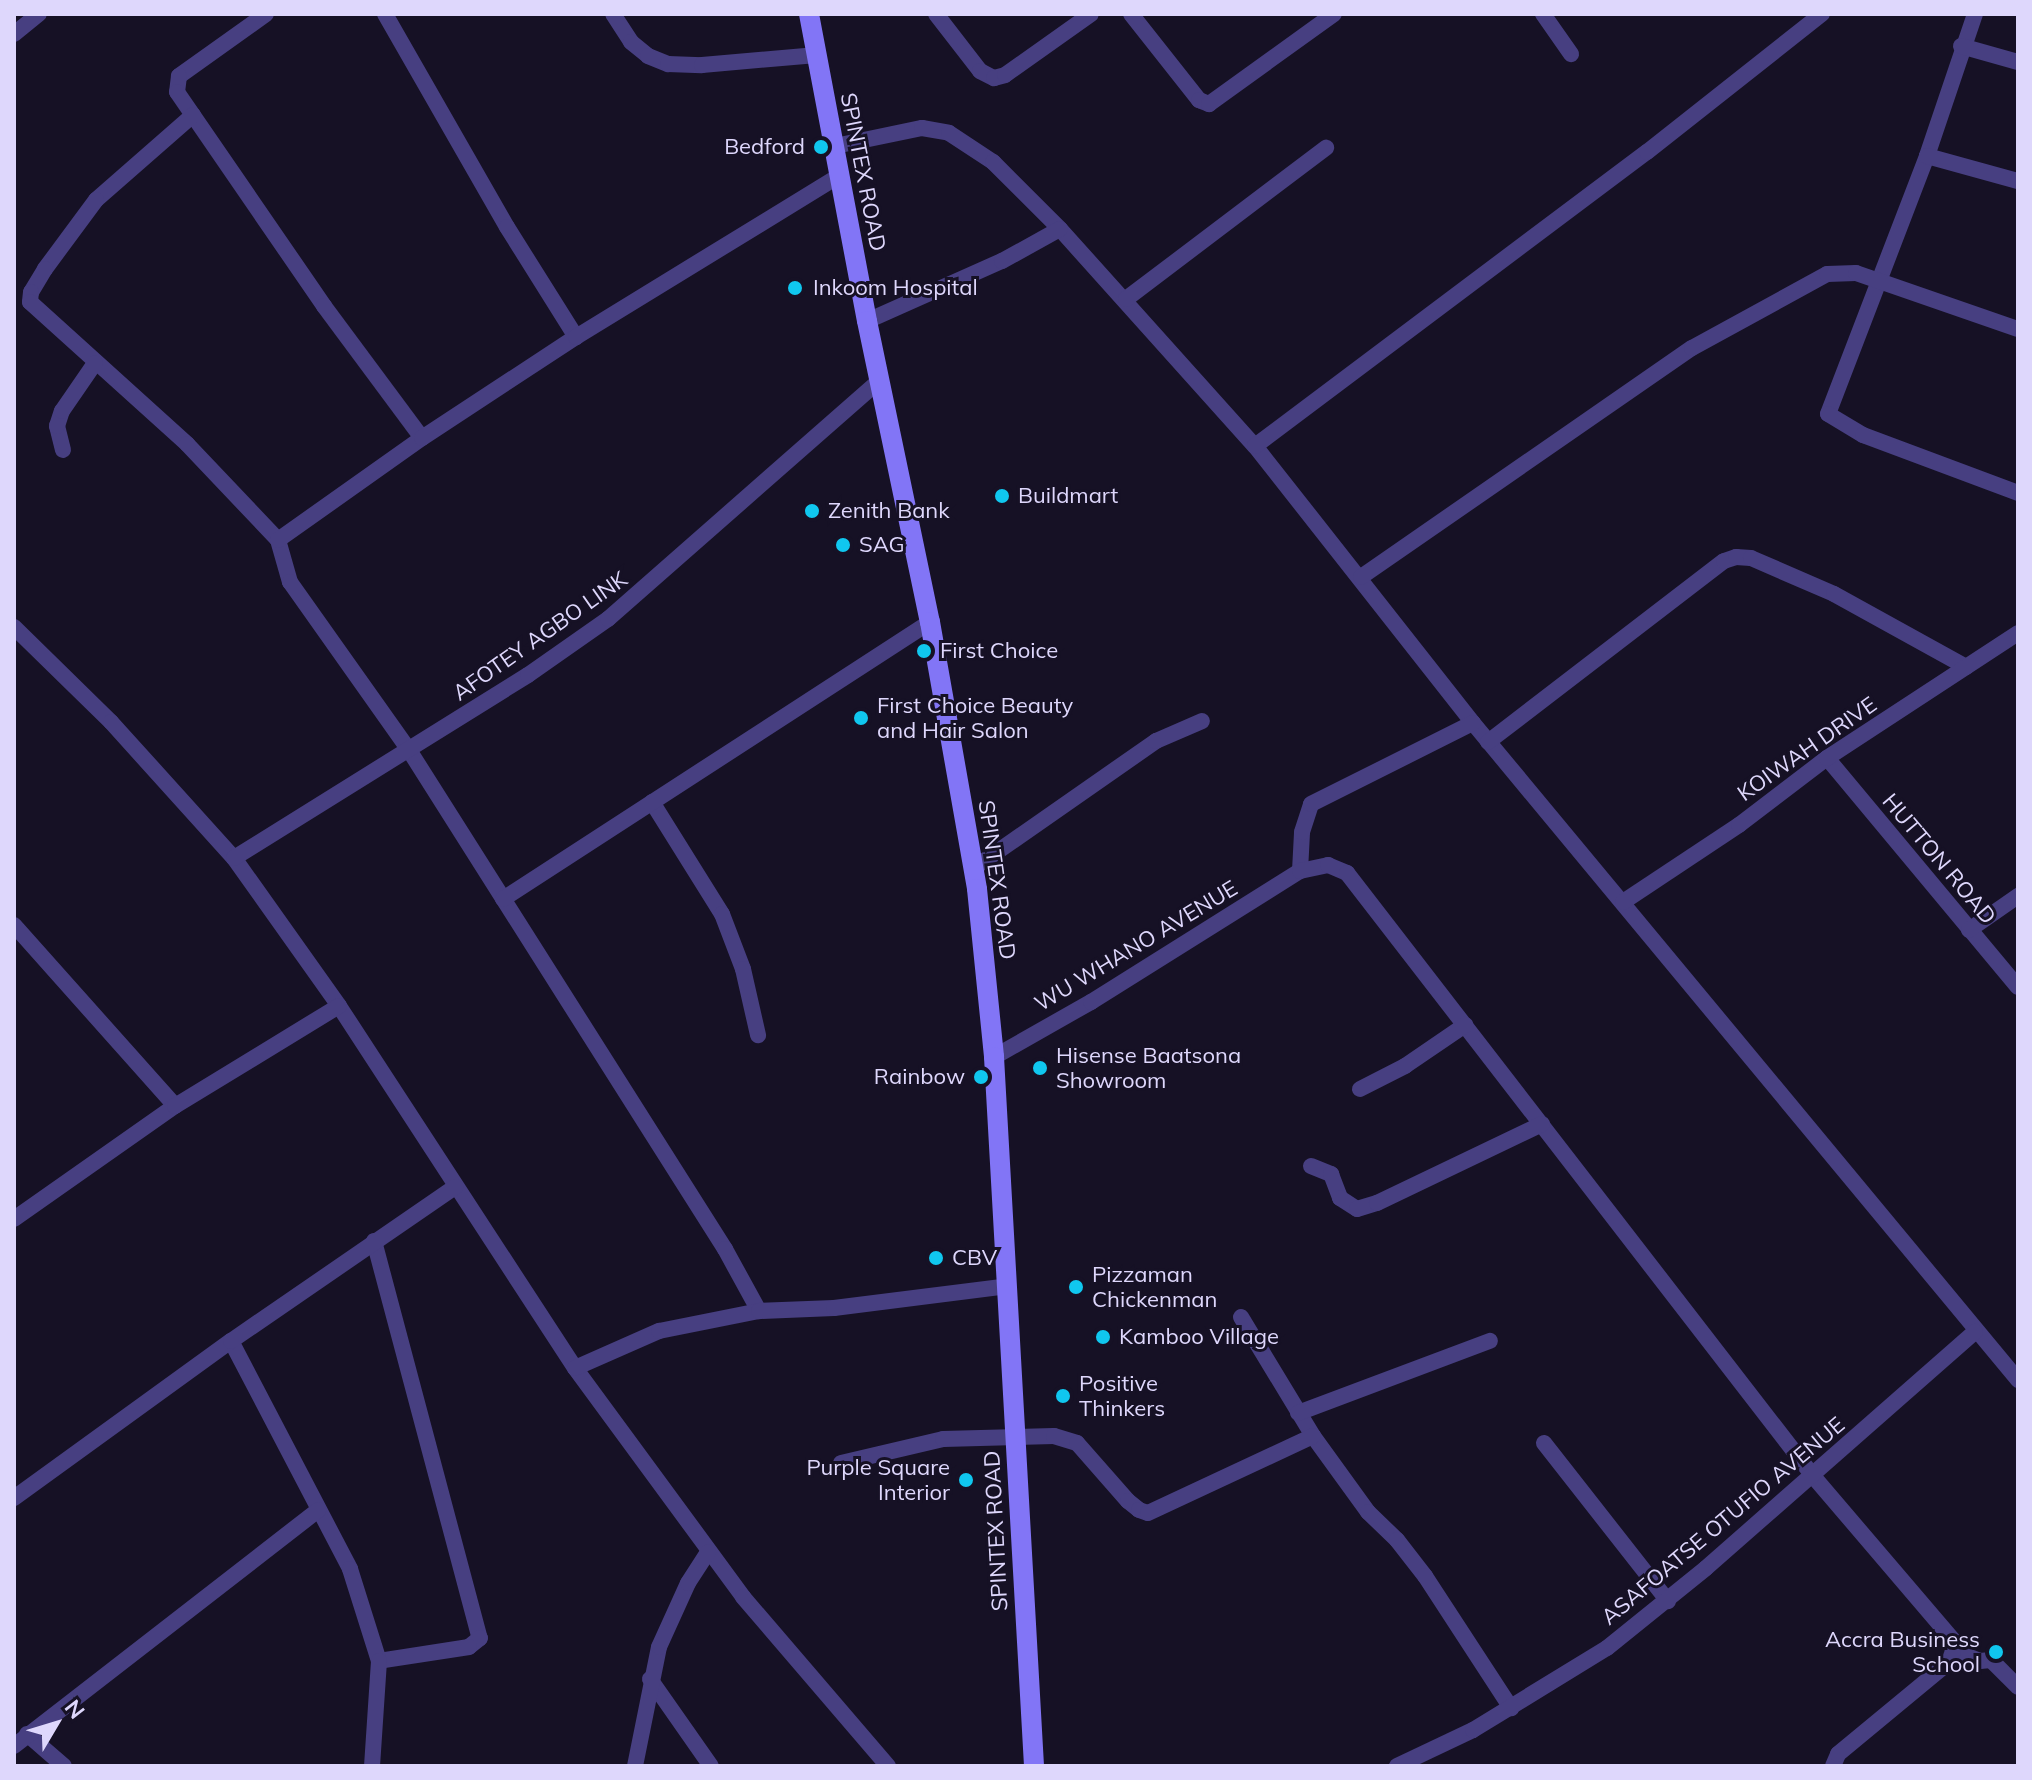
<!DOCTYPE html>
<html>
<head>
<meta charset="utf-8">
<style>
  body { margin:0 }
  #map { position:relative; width:2032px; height:1780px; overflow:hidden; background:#161125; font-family:Mulish,sans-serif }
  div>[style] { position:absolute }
  .minor>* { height:16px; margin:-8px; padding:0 8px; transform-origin:8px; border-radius:8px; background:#473f81 }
  .secondary>* { height:20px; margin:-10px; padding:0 10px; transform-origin:10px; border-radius:10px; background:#8275f6 }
  .dots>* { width:22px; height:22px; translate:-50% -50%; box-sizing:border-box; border:4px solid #161125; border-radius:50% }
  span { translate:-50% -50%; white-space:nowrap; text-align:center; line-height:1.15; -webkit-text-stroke:6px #161125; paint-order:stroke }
  .poi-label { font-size:22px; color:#ded7fc }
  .right { translate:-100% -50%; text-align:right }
  .left { translate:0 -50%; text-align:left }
  .street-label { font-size:22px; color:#ded7fc }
  .frame { position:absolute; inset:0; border:16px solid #ded7fc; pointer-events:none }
  .north { position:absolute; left:16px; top:1684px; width:80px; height:80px; -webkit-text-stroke:6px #161125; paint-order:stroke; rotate:52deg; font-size:22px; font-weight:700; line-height:32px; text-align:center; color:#ded7fc }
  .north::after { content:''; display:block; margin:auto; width:28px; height:36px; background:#ded7fc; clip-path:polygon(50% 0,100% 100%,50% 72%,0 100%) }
</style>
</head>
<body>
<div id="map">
  <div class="minor">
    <div style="left:266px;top:14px;width:107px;rotate:144.5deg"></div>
    <div style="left:179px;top:76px;width:16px;rotate:97deg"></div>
    <div style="left:177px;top:92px;width:260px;rotate:55.5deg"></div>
    <div style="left:324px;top:306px;width:164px;rotate:53.4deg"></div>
    <div style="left:385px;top:14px;width:245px;rotate:60.2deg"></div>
    <div style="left:507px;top:227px;width:130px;rotate:57.9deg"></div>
    <div style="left:613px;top:14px;width:33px;rotate:57deg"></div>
    <div style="left:631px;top:42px;width:22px;rotate:39deg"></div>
    <div style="left:648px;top:56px;width:22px;rotate:22deg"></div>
    <div style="left:668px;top:64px;width:34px;rotate:2deg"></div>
    <div style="left:702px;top:65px;width:115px;rotate:-5deg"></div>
    <div style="left:936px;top:14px;width:72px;rotate:52.3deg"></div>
    <div style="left:980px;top:71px;width:16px;rotate:27deg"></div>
    <div style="left:994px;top:78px;width:11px;rotate:-15deg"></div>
    <div style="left:1005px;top:75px;width:105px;rotate:-35.3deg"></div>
    <div style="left:1131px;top:14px;width:110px;rotate:51.7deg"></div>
    <div style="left:1199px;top:100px;width:11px;rotate:22deg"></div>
    <div style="left:1209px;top:104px;width:154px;rotate:-35.8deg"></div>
    <div style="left:1543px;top:14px;width:49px;rotate:55deg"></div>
    <div style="left:1975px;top:14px;width:150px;rotate:108.7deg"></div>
    <div style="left:1927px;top:156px;width:276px;rotate:111deg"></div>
    <div style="left:1828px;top:414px;width:41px;rotate:31deg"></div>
    <div style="left:1863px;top:435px;width:165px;rotate:20.5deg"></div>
    <div style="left:14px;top:34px;width:32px;rotate:-39deg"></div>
    <div style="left:1961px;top:46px;width:59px;rotate:15.7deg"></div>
    <div style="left:193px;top:115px;width:129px;rotate:138.8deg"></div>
    <div style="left:96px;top:200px;width:86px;rotate:126.5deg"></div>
    <div style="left:45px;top:269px;width:27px;rotate:121deg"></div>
    <div style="left:31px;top:292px;width:10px;rotate:96deg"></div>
    <div style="left:30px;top:302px;width:212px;rotate:42.1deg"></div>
    <div style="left:187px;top:444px;width:132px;rotate:46.5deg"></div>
    <div style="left:278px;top:540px;width:44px;rotate:74.1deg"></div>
    <div style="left:290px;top:582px;width:206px;rotate:54.7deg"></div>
    <div style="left:409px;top:750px;width:591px;rotate:57.66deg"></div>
    <div style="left:725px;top:1249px;width:71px;rotate:61.3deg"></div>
    <div style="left:835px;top:146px;width:89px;rotate:-11.7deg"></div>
    <div style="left:922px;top:128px;width:27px;rotate:10deg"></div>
    <div style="left:949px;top:133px;width:53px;rotate:33.4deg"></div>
    <div style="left:993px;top:162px;width:95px;rotate:45deg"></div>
    <div style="left:1060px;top:229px;width:292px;rotate:48.1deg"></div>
    <div style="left:1255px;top:446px;width:352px;rotate:51.8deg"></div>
    <div style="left:1473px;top:723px;width:854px;rotate:50.32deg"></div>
    <div style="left:1927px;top:156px;width:94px;rotate:15.4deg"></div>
    <div style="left:1126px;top:299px;width:251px;rotate:-37.1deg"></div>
    <div style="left:867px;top:321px;width:148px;rotate:-24deg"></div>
    <div style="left:1002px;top:261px;width:66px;rotate:-28.9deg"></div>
    <div style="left:1255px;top:446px;width:490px;rotate:-36.9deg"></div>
    <div style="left:1647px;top:152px;width:223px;rotate:-38.3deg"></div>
    <div style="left:63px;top:450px;width:25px;rotate:-104deg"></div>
    <div style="left:57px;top:426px;width:16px;rotate:-72deg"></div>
    <div style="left:62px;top:411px;width:58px;rotate:-55.5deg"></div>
    <div style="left:278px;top:540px;width:176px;rotate:-35.3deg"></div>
    <div style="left:422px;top:438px;width:184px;rotate:-33.3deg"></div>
    <div style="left:576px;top:337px;width:310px;rotate:-31.5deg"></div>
    <div style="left:1361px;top:577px;width:402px;rotate:-34.7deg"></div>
    <div style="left:1692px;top:348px;width:154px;rotate:-28.7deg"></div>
    <div style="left:1827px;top:274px;width:29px;rotate:-2deg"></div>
    <div style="left:1856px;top:273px;width:171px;rotate:19.1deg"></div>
    <div style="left:14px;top:627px;width:136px;rotate:44.4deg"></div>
    <div style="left:111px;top:722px;width:183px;rotate:47.9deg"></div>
    <div style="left:234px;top:858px;width:181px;rotate:54.6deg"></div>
    <div style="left:339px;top:1006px;width:432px;rotate:56.9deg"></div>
    <div style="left:575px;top:1368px;width:284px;rotate:53.7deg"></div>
    <div style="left:743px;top:1597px;width:223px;rotate:49.4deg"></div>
    <div style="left:1488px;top:742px;width:297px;rotate:-37.5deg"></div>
    <div style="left:1724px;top:561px;width:13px;rotate:-18deg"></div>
    <div style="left:1736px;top:557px;width:15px;rotate:4deg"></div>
    <div style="left:1751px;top:558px;width:90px;rotate:23.4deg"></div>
    <div style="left:1834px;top:594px;width:151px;rotate:28.9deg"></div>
    <div style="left:1827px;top:758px;width:298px;rotate:50.2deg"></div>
    <div style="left:652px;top:802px;width:132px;rotate:58deg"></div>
    <div style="left:722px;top:914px;width:59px;rotate:69.1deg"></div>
    <div style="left:743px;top:969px;width:68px;rotate:77.2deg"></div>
    <div style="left:234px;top:858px;width:346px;rotate:-31.9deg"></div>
    <div style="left:528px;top:675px;width:98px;rotate:-35deg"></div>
    <div style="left:608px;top:619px;width:361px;rotate:-41.3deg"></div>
    <div style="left:974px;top:868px;width:222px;rotate:-34.9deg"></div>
    <div style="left:1156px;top:741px;width:50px;rotate:-23.5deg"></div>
    <div style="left:1300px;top:871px;width:39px;rotate:-87deg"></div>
    <div style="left:1302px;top:832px;width:29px;rotate:-72deg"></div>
    <div style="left:1311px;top:804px;width:181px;rotate:-26.6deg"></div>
    <div style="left:503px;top:899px;width:509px;rotate:-32.97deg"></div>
    <div style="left:1623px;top:902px;width:139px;rotate:-33.6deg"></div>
    <div style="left:1739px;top:825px;width:111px;rotate:-37.3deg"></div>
    <div style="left:1827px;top:758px;width:228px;rotate:-33.2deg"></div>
    <div style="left:14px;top:925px;width:242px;rotate:48.3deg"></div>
    <div style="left:1969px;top:930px;width:60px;rotate:-34.8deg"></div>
    <div style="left:994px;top:1057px;width:112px;rotate:-29.6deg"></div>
    <div style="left:1091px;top:1002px;width:247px;rotate:-32.1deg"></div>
    <div style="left:1300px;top:871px;width:29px;rotate:-12deg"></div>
    <div style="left:1328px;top:865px;width:21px;rotate:23deg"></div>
    <div style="left:1347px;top:873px;width:762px;rotate:52.3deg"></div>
    <div style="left:1813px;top:1476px;width:237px;rotate:49.5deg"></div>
    <div style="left:1967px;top:1656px;width:14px;rotate:21deg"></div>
    <div style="left:1980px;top:1661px;width:11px;rotate:-5deg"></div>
    <div style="left:1991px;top:1660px;width:38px;rotate:45deg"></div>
    <div style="left:1360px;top:1089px;width:51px;rotate:-27.1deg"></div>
    <div style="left:1405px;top:1066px;width:73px;rotate:-34.3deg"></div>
    <div style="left:1311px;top:1166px;width:22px;rotate:22deg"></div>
    <div style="left:1331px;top:1174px;width:26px;rotate:69deg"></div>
    <div style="left:1340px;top:1198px;width:20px;rotate:33deg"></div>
    <div style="left:1357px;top:1209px;width:21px;rotate:-17deg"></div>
    <div style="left:1377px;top:1203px;width:183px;rotate:-25.6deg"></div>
    <div style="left:14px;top:1219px;width:197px;rotate:-35.1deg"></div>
    <div style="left:175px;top:1106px;width:192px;rotate:-31.4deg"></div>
    <div style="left:374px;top:1241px;width:411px;rotate:75.1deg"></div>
    <div style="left:480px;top:1638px;width:14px;rotate:141deg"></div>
    <div style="left:469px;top:1647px;width:91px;rotate:171.2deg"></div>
    <div style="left:1241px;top:1317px;width:139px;rotate:58.8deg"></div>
    <div style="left:1313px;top:1436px;width:94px;rotate:54.1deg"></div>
    <div style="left:1368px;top:1512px;width:40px;rotate:44deg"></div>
    <div style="left:1397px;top:1540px;width:46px;rotate:52.1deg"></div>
    <div style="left:1425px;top:1576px;width:158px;rotate:56.9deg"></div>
    <div style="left:231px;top:1341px;width:257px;rotate:62.4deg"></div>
    <div style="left:350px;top:1569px;width:96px;rotate:72.5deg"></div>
    <div style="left:379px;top:1661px;width:105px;rotate:93.8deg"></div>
    <div style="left:575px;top:1368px;width:92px;rotate:-23.8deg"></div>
    <div style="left:659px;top:1331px;width:102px;rotate:-11.3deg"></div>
    <div style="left:759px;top:1311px;width:75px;rotate:-2.3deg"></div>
    <div style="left:834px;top:1308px;width:175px;rotate:-7.2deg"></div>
    <div style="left:1298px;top:1413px;width:205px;rotate:-20.6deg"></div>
    <div style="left:1544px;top:1443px;width:201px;rotate:51.9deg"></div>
    <div style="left:841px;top:1463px;width:105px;rotate:-13.2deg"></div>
    <div style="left:943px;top:1439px;width:111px;rotate:-1.5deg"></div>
    <div style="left:1054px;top:1436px;width:24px;rotate:17deg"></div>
    <div style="left:1077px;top:1443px;width:77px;rotate:48.7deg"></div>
    <div style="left:1128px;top:1501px;width:14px;rotate:39deg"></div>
    <div style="left:1139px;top:1510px;width:9px;rotate:18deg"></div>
    <div style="left:1148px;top:1513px;width:182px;rotate:-25deg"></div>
    <div style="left:14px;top:1498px;width:268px;rotate:-35.9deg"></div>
    <div style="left:231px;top:1341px;width:272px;rotate:-34.5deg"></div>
    <div style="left:650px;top:1679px;width:106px;rotate:55deg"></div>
    <div style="left:27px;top:1734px;width:49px;rotate:40.9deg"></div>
    <div style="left:14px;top:1746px;width:385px;rotate:-37.8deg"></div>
    <div style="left:635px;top:1766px;width:121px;rotate:-78.6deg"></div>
    <div style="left:659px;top:1647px;width:70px;rotate:-65.6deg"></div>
    <div style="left:688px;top:1583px;width:37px;rotate:-57deg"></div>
    <div style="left:1397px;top:1766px;width:84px;rotate:-25.3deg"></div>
    <div style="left:1473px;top:1730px;width:157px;rotate:-31.5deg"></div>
    <div style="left:1607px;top:1648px;width:127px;rotate:-38.9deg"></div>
    <div style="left:1706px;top:1568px;width:358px;rotate:-41.3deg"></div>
    <div style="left:1833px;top:1766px;width:13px;rotate:-67deg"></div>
    <div style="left:1838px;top:1754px;width:143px;rotate:-39.6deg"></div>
    <div style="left:1948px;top:1663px;width:12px;rotate:-66deg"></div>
    <div style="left:1953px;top:1652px;width:12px;rotate:-99deg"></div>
  </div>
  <div class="secondary">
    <div style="left:809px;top:14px;width:312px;rotate:79.3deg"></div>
    <div style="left:867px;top:321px;width:308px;rotate:78.2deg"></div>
    <div style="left:930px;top:622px;width:271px;rotate:80deg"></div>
    <div style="left:977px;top:889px;width:169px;rotate:84.2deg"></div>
    <div style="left:994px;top:1057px;width:710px;rotate:86.77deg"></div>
  </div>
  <div class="dots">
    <div style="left:821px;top:147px;background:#10c7ef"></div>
    <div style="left:795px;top:288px;background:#10c7ef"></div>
    <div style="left:1002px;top:496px;background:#10c7ef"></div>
    <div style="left:812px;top:511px;background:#10c7ef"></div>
    <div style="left:843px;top:545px;background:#10c7ef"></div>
    <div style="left:924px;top:651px;background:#10c7ef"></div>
    <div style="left:861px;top:718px;background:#10c7ef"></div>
    <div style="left:1040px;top:1068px;background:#10c7ef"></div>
    <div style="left:981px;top:1077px;background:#10c7ef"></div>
    <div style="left:936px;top:1258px;background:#10c7ef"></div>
    <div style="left:1076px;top:1287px;background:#10c7ef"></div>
    <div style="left:1103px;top:1337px;background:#10c7ef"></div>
    <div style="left:1063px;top:1396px;background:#10c7ef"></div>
    <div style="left:966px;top:1480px;background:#10c7ef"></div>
    <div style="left:1996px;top:1652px;background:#10c7ef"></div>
  </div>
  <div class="poi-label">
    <span class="right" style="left:805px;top:147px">Bedford</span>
    <span class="left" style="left:813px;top:288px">Inkoom Hospital</span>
    <span class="left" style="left:1018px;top:496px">Buildmart</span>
    <span class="left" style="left:828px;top:511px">Zenith Bank</span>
    <span class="left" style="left:859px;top:545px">SAG</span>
    <span class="left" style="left:940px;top:651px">First Choice</span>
    <span class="left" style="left:877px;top:718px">First Choice Beauty<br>and Hair Salon</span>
    <span class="left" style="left:1056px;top:1068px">Hisense Baatsona<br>Showroom</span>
    <span class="right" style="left:965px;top:1077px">Rainbow</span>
    <span class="left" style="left:952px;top:1258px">CBV</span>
    <span class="left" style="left:1092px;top:1287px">Pizzaman<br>Chickenman</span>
    <span class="left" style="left:1119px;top:1337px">Kamboo Village</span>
    <span class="left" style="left:1079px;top:1396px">Positive<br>Thinkers</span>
    <span class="right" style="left:950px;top:1480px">Purple Square<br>Interior</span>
    <span class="right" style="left:1980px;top:1652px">Accra Business<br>School</span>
  </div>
  <div class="street-label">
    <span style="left:863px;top:172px;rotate:79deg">SPINTEX ROAD</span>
    <span style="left:540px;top:636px;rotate:-35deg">AFOTEY AGBO LINK</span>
    <span style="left:1807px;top:749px;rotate:-35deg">KOIWAH DRIVE</span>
    <span style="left:1939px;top:859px;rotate:50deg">HUTTON ROAD</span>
    <span style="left:997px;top:880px;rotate:82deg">SPINTEX ROAD</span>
    <span style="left:1136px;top:946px;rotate:-31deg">WU WHANO AVENUE</span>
    <span style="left:1723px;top:1521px;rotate:-40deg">ASAFOATSE OTUFIO AVENUE</span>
    <span style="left:996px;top:1531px;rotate:-93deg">SPINTEX ROAD</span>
  </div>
  <div class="frame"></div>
  <div class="north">N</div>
</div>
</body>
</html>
